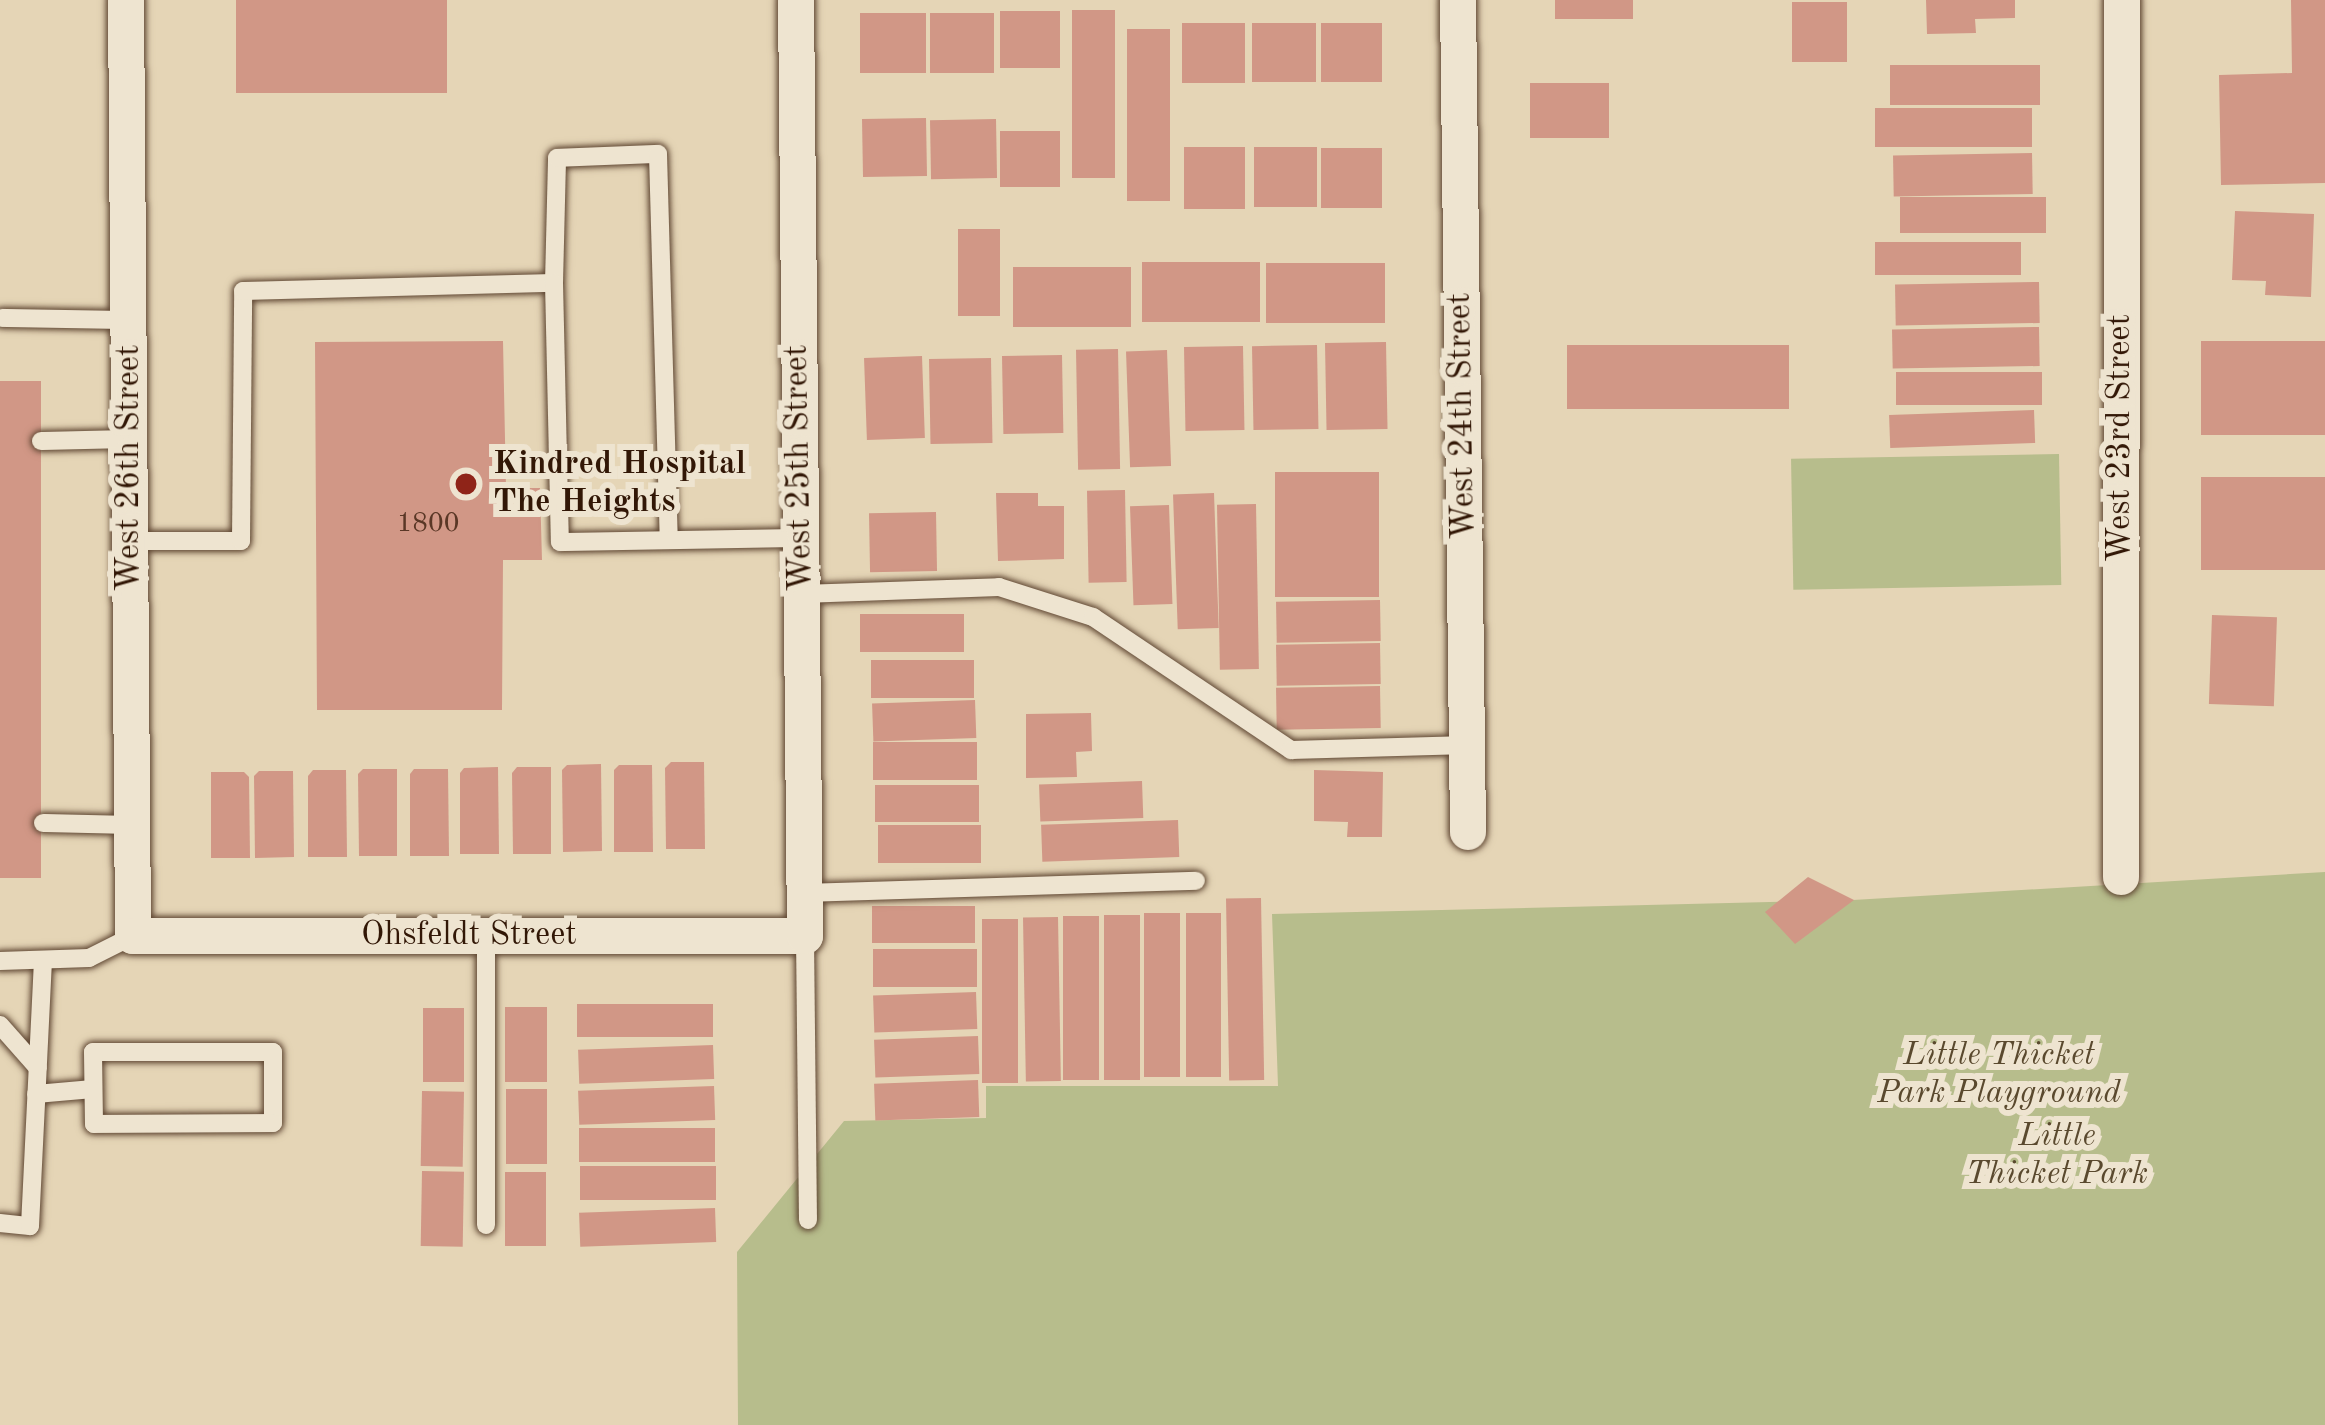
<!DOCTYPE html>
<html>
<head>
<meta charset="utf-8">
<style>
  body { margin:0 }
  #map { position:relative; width:2325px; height:1425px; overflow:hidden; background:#e5d5b6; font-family:"Old Standard TT",serif }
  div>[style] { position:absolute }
  .green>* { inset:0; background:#b7bd8c; transform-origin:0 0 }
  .building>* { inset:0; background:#d19786; transform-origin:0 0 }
  .roads { filter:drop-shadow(0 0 3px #5f4632) drop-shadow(0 0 3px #5f4632) }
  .service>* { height:18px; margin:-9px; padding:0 9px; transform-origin:9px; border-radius:9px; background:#eee4d0 }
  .minor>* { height:36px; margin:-18px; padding:0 18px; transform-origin:18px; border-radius:18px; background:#eee4d0 }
  .dots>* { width:33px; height:33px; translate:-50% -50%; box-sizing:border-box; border:6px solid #eee4d0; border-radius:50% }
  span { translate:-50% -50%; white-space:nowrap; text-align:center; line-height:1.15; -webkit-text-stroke:12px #eee4d0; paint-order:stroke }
  .number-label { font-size:27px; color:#5a3726 }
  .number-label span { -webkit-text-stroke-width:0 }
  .street-label { font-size:33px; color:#321706 }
  .poi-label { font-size:33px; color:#321706; font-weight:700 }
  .left { translate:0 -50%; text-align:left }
  .park-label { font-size:33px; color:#5a492e; font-style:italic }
</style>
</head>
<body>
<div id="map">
  <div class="green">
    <div style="left:2059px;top:454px;width:131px;height:268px;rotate:89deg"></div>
    <div style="clip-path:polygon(2325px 872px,2325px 1425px,738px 1425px,737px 1252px,844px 1121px,986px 1118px,986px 1086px,1278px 1086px,1272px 914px,1853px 900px)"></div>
  </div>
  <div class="building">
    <div style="left:236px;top:0;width:211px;height:93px"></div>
    <div style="left:1555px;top:0;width:78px;height:19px"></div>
    <div style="clip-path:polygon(1926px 0,2015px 0,2015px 18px,1975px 19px,1976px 33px,1927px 34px)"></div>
    <div style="clip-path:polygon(2291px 0,2325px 0,2325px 183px,2221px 185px,2219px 75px,2292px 73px)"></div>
    <div style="left:1792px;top:2px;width:55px;height:60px"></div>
    <div style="left:1072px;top:10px;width:43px;height:168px"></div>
    <div style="left:1000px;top:11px;width:60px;height:57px"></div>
    <div style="left:860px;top:13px;width:66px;height:60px"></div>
    <div style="left:930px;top:13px;width:64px;height:60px"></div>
    <div style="left:1182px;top:23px;width:63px;height:60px"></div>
    <div style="left:1252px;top:23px;width:64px;height:59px"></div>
    <div style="left:1321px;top:23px;width:61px;height:59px"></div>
    <div style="left:1127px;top:29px;width:43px;height:172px"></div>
    <div style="left:2040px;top:65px;width:40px;height:150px;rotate:90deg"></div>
    <div style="left:1530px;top:83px;width:79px;height:55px"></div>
    <div style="left:2032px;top:108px;width:39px;height:157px;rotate:90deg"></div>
    <div style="left:926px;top:118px;width:58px;height:64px;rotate:89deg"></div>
    <div style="left:996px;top:119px;width:59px;height:66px;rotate:89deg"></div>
    <div style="left:1000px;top:131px;width:60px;height:56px"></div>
    <div style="left:1184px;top:147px;width:61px;height:62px"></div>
    <div style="left:1254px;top:147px;width:63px;height:60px"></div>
    <div style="left:1321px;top:148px;width:61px;height:60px"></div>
    <div style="left:2032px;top:153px;width:41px;height:139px;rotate:89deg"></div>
    <div style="left:2046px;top:197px;width:36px;height:146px;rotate:90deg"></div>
    <div style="clip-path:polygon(2235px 211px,2314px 214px,2311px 297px,2265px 295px,2266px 281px,2232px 280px)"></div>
    <div style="left:958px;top:229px;width:42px;height:87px"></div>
    <div style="left:2021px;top:242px;width:33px;height:146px;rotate:90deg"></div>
    <div style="left:1142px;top:262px;width:118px;height:60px"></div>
    <div style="left:1266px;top:263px;width:119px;height:60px"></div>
    <div style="left:1013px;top:267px;width:118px;height:60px"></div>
    <div style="left:2039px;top:282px;width:41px;height:144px;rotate:89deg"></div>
    <div style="left:2039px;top:327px;width:39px;height:147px;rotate:89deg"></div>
    <div style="clip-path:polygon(503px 341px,506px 488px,540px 488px,542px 560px,503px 560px,502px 710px,317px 710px,315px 342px)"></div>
    <div style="left:2201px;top:341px;width:124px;height:94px"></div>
    <div style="left:1386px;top:342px;width:87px;height:61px;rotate:89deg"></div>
    <div style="left:1317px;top:345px;width:84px;height:65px;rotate:89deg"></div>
    <div style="left:1789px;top:345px;width:64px;height:222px;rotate:90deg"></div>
    <div style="left:1243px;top:346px;width:84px;height:59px;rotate:89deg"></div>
    <div style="left:1118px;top:349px;width:120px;height:42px;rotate:89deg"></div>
    <div style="left:1167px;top:350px;width:116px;height:41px;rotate:88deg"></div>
    <div style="left:1062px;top:355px;width:78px;height:60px;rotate:89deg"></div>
    <div style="left:922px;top:356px;width:82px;height:58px;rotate:88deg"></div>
    <div style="left:991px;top:358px;width:85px;height:62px;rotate:89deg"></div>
    <div style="left:2042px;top:372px;width:33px;height:146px;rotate:90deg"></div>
    <div style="left:41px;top:381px;width:497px;height:41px;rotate:90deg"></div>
    <div style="left:2034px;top:410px;width:33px;height:145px;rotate:88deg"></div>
    <div style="left:1379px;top:472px;width:125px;height:104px;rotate:90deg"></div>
    <div style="left:2201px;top:477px;width:124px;height:93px"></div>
    <div style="left:1125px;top:490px;width:92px;height:38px;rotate:89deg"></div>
    <div style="clip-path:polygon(996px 493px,1038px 493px,1038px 506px,1064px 506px,1064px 559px,998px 561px)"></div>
    <div style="left:1214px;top:493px;width:135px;height:41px;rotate:88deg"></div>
    <div style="left:1256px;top:504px;width:165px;height:39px;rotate:89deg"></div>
    <div style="left:1169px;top:505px;width:99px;height:39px;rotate:88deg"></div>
    <div style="left:936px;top:512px;width:59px;height:67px;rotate:89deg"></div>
    <div style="left:1380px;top:600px;width:41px;height:104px;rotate:89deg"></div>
    <div style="left:964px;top:614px;width:38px;height:104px;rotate:90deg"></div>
    <div style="left:2212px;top:615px;width:65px;height:89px;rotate:2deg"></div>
    <div style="left:1380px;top:643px;width:41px;height:104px;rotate:89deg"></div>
    <div style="left:871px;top:660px;width:103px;height:38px"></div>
    <div style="left:1380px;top:686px;width:42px;height:104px;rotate:89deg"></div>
    <div style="left:975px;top:700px;width:38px;height:103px;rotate:88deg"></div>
    <div style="clip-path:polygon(1091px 713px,1092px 751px,1076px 752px,1077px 777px,1026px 778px,1026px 714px)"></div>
    <div style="left:977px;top:742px;width:38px;height:104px;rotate:90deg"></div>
    <div style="clip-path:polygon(671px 762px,704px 762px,705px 849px,666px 849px,665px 768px)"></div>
    <div style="clip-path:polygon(601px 764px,602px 851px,563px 852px,562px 770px,567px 765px)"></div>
    <div style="clip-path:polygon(619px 765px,652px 765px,653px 852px,614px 852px,614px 770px)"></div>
    <div style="clip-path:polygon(498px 767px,499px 854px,460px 854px,460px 773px,464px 768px)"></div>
    <div style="clip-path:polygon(517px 767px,551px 767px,551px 854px,513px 854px,512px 773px)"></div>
    <div style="clip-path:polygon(363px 769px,397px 769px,397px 856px,359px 856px,358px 774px)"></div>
    <div style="clip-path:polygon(414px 769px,448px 769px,449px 856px,410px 856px,410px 774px)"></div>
    <div style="clip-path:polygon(313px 770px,346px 770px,347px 857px,308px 857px,308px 776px)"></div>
    <div style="clip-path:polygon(1314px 770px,1383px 772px,1382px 837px,1347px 837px,1348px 822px,1314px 821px)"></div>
    <div style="clip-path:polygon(259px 771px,293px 771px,294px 857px,255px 858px,254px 776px)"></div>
    <div style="clip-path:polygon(211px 772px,244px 772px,249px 777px,250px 858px,211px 858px)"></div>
    <div style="left:1142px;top:781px;width:37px;height:103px;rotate:88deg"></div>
    <div style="left:979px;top:785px;width:37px;height:104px;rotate:90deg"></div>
    <div style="left:1178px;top:820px;width:37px;height:137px;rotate:88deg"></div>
    <div style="left:981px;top:825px;width:38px;height:103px;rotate:90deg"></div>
    <div style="clip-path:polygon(1808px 877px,1854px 900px,1795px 944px,1765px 912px)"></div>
    <div style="left:1261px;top:898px;width:182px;height:35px;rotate:89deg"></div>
    <div style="left:975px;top:906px;width:37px;height:103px;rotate:90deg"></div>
    <div style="left:1144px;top:913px;width:36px;height:164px"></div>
    <div style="left:1186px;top:913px;width:35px;height:164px"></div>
    <div style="left:1104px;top:915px;width:36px;height:165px"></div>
    <div style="left:1063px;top:916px;width:36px;height:164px"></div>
    <div style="left:1058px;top:917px;width:164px;height:35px;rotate:89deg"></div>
    <div style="left:1018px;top:919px;width:164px;height:36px;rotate:90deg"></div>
    <div style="left:977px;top:949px;width:38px;height:104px;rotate:90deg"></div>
    <div style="left:976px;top:992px;width:37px;height:103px;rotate:88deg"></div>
    <div style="left:713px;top:1004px;width:33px;height:136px;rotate:90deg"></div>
    <div style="left:505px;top:1007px;width:42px;height:75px"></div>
    <div style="left:423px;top:1008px;width:41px;height:74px"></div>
    <div style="left:978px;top:1036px;width:38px;height:104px;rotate:88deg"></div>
    <div style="left:713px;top:1045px;width:34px;height:135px;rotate:88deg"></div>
    <div style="left:978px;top:1080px;width:37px;height:104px;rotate:88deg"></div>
    <div style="left:714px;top:1086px;width:34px;height:136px;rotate:88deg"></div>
    <div style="left:506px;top:1089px;width:41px;height:75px"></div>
    <div style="left:422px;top:1091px;width:42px;height:75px;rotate:1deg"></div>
    <div style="left:715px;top:1128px;width:34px;height:136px;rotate:90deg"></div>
    <div style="left:716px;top:1166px;width:34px;height:136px;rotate:90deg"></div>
    <div style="left:422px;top:1171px;width:42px;height:75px;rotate:1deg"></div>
    <div style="left:505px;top:1172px;width:41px;height:74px"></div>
    <div style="left:715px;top:1208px;width:34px;height:136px;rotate:88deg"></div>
  </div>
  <div class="roads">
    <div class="service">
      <div style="left:554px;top:283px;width:125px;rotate:-88.6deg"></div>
      <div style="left:557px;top:158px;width:101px;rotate:-2.3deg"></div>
      <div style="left:658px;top:154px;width:386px;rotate:88.4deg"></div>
      <div style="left:2px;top:318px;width:127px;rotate:0.9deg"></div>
      <div style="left:41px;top:441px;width:88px;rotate:-1.3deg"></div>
      <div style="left:131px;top:541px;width:110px"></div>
      <div style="left:241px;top:541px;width:250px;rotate:-89.5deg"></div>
      <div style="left:243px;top:291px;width:311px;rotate:-1.5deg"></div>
      <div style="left:554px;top:283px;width:259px;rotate:88.7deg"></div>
      <div style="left:560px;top:542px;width:241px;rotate:-1deg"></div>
      <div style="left:802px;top:594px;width:197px;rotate:-2deg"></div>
      <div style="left:999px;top:587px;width:99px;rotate:17.7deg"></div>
      <div style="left:1093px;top:617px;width:239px;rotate:33.9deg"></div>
      <div style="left:1291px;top:750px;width:177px;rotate:-1.6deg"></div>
      <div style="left:43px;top:823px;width:90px;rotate:1.3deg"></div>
      <div style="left:805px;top:893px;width:391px;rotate:-1.8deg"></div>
      <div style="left:486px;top:936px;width:289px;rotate:90deg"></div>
      <div style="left:805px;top:936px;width:284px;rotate:89.4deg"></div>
      <div style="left:0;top:961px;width:89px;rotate:-1.9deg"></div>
      <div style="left:89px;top:958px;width:49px;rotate:-26.6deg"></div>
      <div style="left:0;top:1025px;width:57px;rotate:48.5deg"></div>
      <div style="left:93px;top:1052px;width:180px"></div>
      <div style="left:273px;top:1052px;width:71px;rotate:90deg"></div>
      <div style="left:273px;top:1123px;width:179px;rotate:179.7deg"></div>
      <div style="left:94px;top:1124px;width:72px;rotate:-90.8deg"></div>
      <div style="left:36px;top:1094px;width:57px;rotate:-5deg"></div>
      <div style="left:0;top:1223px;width:30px;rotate:6deg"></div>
      <div style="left:30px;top:1226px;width:266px;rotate:-87.2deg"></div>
    </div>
    <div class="minor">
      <div style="left:126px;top:0;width:936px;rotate:89.57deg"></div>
      <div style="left:133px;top:936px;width:672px"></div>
      <div style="left:805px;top:936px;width:936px;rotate:-90.55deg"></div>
      <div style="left:1458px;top:0;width:832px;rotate:89.31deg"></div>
      <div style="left:2121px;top:877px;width:877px;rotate:-89.93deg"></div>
    </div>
  </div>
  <div class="dots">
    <div style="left:466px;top:484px;background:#8f2418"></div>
  </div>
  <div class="number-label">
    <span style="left:428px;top:524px">1800</span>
  </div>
  <div class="street-label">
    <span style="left:1463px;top:416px;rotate:-91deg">West 24th Street</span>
    <span style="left:2121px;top:438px;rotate:-90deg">West 23rd Street</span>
    <span style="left:130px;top:468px;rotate:-90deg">West 26th Street</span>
    <span style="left:800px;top:468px;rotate:-91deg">West 25th Street</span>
    <span style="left:469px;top:936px">Ohsfeldt Street</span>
  </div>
  <div class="poi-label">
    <span class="left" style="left:493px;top:484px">Kindred Hospital<br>The Heights</span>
  </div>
  <div class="park-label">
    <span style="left:1999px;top:1075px">Little Thicket<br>Park Playground</span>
    <span style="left:2057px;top:1156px">Little<br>Thicket Park</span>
  </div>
</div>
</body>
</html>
